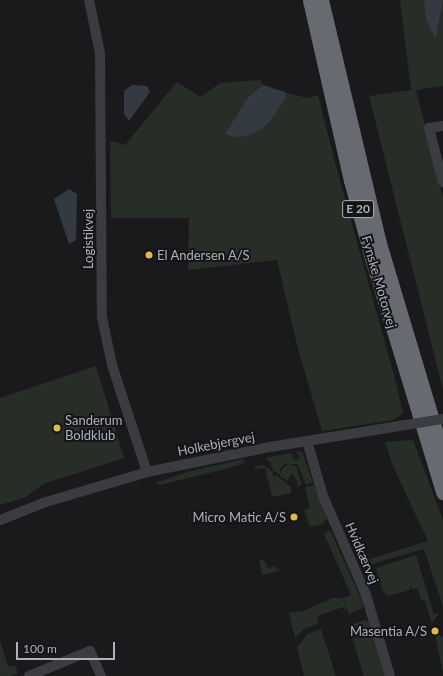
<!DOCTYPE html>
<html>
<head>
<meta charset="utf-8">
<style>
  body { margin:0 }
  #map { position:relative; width:443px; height:676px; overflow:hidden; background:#1a1a1c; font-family:Lato,sans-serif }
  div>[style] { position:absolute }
  .green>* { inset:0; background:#262e27 }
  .water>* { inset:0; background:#333a41 }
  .minor>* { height:10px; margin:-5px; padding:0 5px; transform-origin:5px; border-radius:5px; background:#3b3c40 }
  .highway>* { height:15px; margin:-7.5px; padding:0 7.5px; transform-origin:7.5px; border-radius:7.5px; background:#686a71 }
  .minor-bridge>* { height:10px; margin:-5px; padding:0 5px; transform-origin:5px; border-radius:5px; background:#3b3c40 }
  .dots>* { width:11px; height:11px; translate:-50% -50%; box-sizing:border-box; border:2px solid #151517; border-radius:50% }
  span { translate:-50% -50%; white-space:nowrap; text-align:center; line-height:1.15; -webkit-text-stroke:4px #151517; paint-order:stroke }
  .shield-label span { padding:1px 3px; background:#151517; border:1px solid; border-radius:3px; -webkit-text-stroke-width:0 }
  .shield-label { font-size:12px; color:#adb1ba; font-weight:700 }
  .street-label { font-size:13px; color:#adb1ba }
  .poi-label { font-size:13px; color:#adb1ba }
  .left { translate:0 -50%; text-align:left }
  .right { translate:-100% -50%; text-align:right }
  .scale { position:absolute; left:16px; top:642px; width:99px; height:18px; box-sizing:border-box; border:2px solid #adb1ba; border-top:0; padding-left:5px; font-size:12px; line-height:14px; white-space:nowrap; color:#adb1ba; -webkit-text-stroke:3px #151517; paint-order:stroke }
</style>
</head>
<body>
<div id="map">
  <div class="green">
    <div style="clip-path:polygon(400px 0,443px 0,443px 86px,416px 90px,443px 198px,443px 390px,369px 96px,411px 90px)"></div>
    <div style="clip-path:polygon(260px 80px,263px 85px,248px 97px,234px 119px,272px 119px,286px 98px,285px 92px,307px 98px,318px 95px,337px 170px,395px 379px,403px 413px,393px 420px,322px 431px,297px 345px,277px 260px,188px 270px,189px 218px,111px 218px,110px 141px,125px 145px,177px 82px,201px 97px,220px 83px)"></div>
    <div style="clip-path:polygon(96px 366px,124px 458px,43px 484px,26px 497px,0 505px,0 398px)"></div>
    <div style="clip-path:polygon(413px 440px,443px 520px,443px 607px,424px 549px,362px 567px,360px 562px,428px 541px,393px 466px,385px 442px)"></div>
    <div style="clip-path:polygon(302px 451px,313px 483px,306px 485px,297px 464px,285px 464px,280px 469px,280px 475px,273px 470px,270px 462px,265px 458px,292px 453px,293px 459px,298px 460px,300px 456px,295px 452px)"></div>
    <div style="clip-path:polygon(244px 459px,244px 463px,226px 469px,160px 485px,155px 483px,190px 471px)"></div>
    <div style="clip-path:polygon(288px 464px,296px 466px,302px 485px,296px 486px,298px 482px,292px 474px,287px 481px,280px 476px,281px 470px)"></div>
    <div style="clip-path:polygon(264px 465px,273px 472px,274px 478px,275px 474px,291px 487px,291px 493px,272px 497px,265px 468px,255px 469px,254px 467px)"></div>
    <div style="clip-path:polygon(314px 485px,327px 519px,323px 524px,310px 527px,304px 510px,310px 508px,305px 487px)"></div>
    <div style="clip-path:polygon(330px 530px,364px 605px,361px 609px,349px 614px,343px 598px,351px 595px,324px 534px)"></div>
    <div style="clip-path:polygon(416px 555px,434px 614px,439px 613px,432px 624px,425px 601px,421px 600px,417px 588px,412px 589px,410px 586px,410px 590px,388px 596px,383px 592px,376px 568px)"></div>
    <div style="clip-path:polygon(263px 559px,268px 568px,274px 566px,282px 572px,278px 571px,262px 575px,259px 560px)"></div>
    <div style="clip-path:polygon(333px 598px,343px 598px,347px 613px,343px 607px,317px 616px,319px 623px,304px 629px,295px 638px,289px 613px,303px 611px)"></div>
    <div style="clip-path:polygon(366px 620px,369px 622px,386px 676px,364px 676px,348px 625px)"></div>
    <div style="clip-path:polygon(321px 629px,336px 676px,304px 676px,297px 647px,307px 634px)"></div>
    <div style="clip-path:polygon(438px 634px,443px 637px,443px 672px,435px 635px)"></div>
    <div style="clip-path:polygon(0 640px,8px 666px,15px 666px,18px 673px,11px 676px,0 676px)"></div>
  </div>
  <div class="water">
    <div style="clip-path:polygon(424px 0,443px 0,436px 37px,434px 36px,426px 19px)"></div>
    <div style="clip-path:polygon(132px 85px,147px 86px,150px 92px,129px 121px,124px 114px,124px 91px)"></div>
    <div style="clip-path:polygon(263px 85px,285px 92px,286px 98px,272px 119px,263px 128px,248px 136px,235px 137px,225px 134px,248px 97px)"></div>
    <div style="clip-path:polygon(69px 189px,77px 194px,76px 240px,69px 244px,54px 199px)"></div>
  </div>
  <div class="minor">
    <div style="left:89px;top:0;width:54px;rotate:78.3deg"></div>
    <div style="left:100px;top:53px;width:264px;rotate:89.6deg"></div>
    <div style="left:102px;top:317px;width:49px;rotate:78.2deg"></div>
    <div style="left:112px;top:365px;width:113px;rotate:71.9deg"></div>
    <div style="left:443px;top:126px;width:14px;rotate:172deg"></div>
    <div style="left:429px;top:128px;width:56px;rotate:75.5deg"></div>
    <div style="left:307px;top:441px;width:57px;rotate:73.8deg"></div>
    <div style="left:323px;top:496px;width:108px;rotate:66.5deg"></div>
    <div style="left:366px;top:595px;width:84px;rotate:73.5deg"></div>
    <div style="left:0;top:520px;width:49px;rotate:-21.4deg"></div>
    <div style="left:46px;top:502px;width:105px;rotate:-16.5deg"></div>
    <div style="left:147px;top:472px;width:126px;rotate:-11.5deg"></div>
    <div style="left:270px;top:447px;width:125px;rotate:-9.2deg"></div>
    <div style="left:29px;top:676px;width:66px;rotate:-22.3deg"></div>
    <div style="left:90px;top:651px;width:27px;rotate:66deg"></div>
  </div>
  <div class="highway">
    <div style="left:310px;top:0;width:185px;rotate:77.2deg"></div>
    <div style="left:351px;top:180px;width:81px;rotate:74.9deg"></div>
    <div style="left:372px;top:258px;width:245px;rotate:73.1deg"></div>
    <div style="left:321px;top:0;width:247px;rotate:76.6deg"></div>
    <div style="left:378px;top:240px;width:227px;rotate:73.3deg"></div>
  </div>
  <div class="minor-bridge">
    <div style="left:393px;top:427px;width:51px;rotate:-9.1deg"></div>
  </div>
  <div class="dots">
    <div style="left:149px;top:255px;background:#e2b74b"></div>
    <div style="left:57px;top:428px;background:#e2b74b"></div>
    <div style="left:294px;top:517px;background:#e2b74b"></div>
    <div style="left:435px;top:631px;background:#e2b74b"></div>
  </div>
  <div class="shield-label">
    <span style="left:358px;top:209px">E 20</span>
  </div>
  <div class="street-label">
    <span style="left:88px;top:239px;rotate:-90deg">Logistikvej</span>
    <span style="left:379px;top:282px;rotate:74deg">Fynske Motorvej</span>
    <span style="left:216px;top:444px;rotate:-11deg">Holkebjergvej</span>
    <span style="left:362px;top:553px;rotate:67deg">Hvidkærvej</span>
  </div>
  <div class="poi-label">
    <span class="left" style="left:157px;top:255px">El Andersen A/S</span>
    <span class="left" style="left:65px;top:428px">Sanderum<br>Boldklub</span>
    <span class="right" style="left:286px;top:517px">Micro Matic A/S</span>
    <span class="right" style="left:427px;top:631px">Masentia A/S</span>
  </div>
  <div class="scale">100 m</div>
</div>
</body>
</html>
